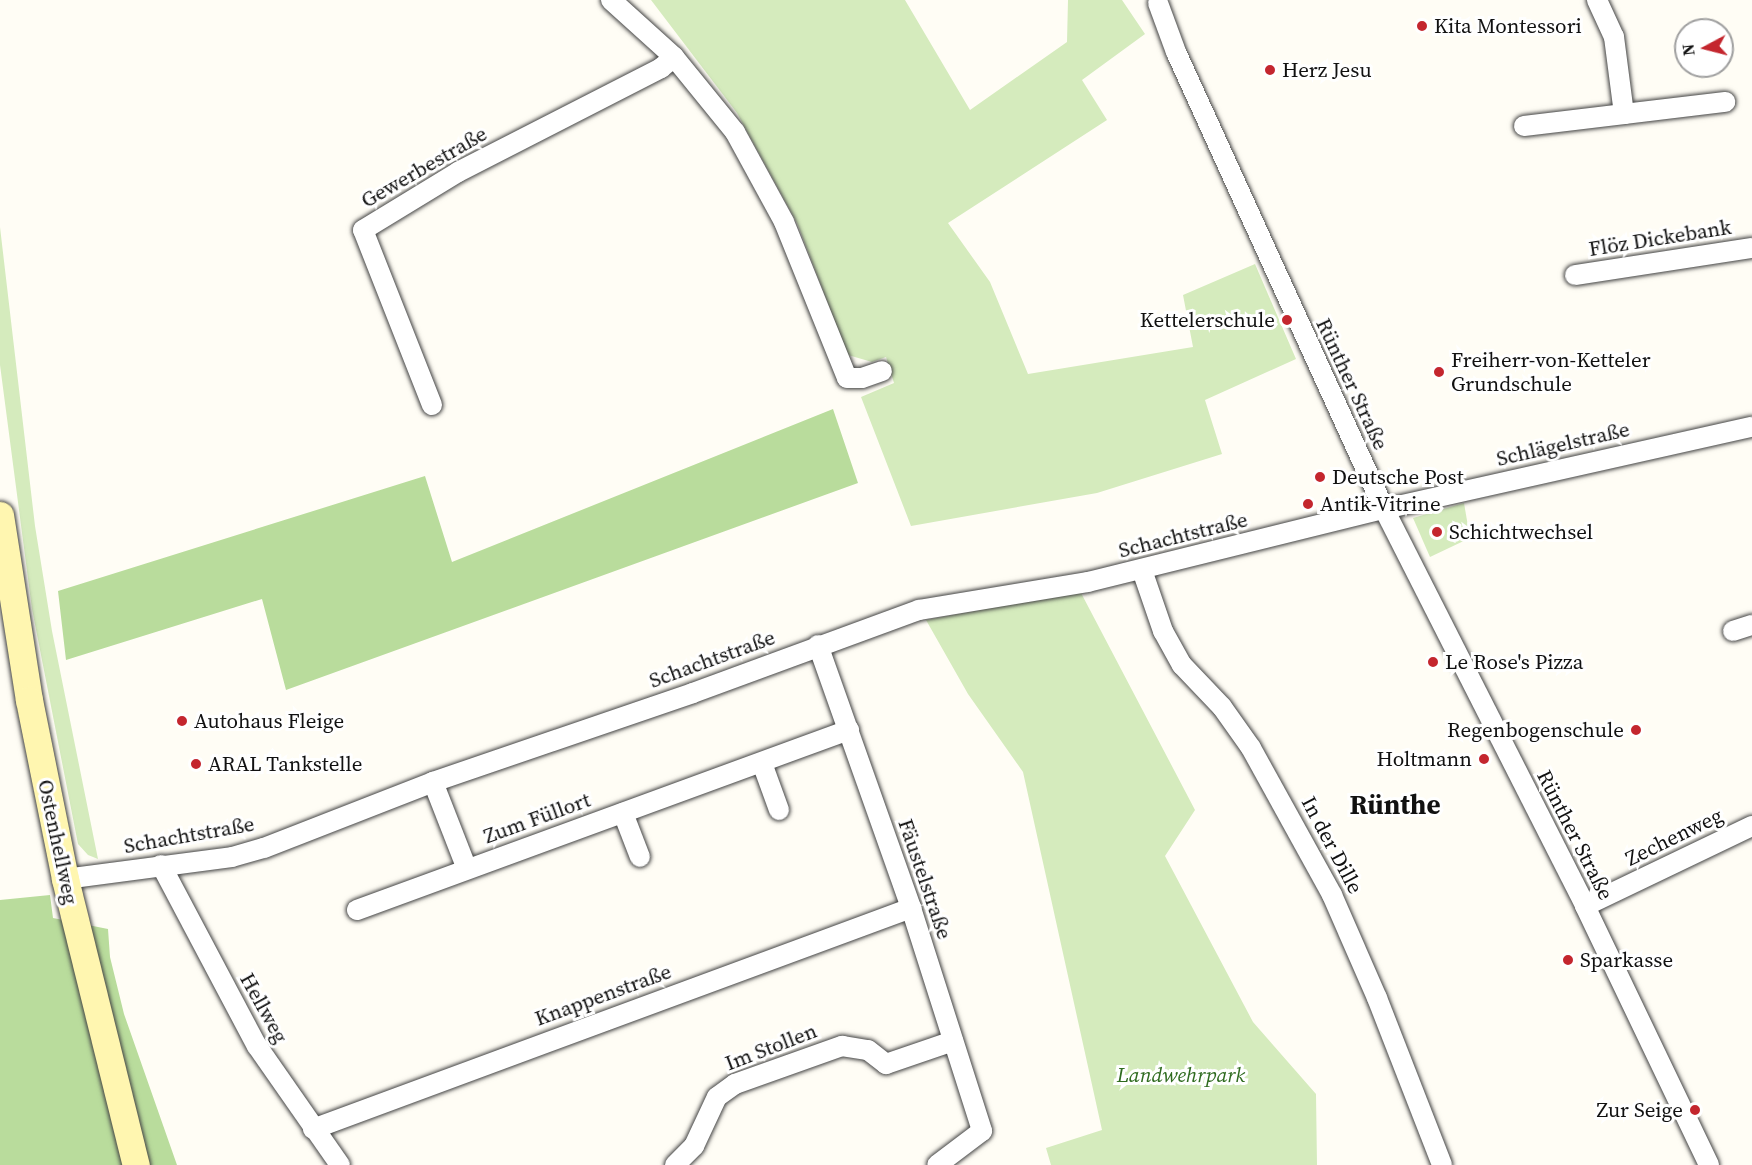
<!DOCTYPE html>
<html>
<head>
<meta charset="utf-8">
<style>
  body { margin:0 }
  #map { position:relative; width:1752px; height:1165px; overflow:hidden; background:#fffdf5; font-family:"Source Serif 4",serif }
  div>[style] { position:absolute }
  .green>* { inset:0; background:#d5ebbd }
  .forest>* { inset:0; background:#b9dc9c }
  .roads { filter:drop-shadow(0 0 2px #444) drop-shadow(0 0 2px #444) }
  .street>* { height:20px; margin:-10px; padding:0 10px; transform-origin:10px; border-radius:10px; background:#fff }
  .secondary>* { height:27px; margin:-13.5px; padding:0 13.5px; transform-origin:13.5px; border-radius:13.5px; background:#fff6b0 }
  .dots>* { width:16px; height:16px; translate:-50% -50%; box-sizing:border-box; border:3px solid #fff; border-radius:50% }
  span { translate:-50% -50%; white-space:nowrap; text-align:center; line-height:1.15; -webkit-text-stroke:6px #fff; paint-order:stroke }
  .poi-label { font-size:21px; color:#111 }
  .left { translate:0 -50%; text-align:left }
  .right { translate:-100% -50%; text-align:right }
  .street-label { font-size:21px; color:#111 }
  .park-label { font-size:21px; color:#2f6b1f; font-style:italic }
  .district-label { font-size:27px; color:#111; font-weight:700 }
  .north { position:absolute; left:1674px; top:18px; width:60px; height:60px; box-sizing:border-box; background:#fff; border:2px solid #a0a0a0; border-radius:50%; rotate:263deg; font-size:16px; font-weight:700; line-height:24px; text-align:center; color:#111 }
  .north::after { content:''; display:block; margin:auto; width:21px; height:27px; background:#c4262e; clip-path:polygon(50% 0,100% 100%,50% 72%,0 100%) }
</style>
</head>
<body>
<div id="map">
  <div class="green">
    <div style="clip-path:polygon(651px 0,905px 0,970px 110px,1067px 42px,1068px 0,1122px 0,1145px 34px,1082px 80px,1107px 120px,948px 223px,990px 282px,1028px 374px,1193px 347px,1183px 295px,1255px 264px,1296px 359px,1205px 400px,1222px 454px,1097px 493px,911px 526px,861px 397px,894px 383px,886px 357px,872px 362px,848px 355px,797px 223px,737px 113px)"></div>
    <div style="clip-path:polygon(0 227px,35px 526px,52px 631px,98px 859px,88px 855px,78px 844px,32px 609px,0 365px)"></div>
    <div style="clip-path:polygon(1464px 503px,1470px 538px,1430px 557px,1413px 518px)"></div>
    <div style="clip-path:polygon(1080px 591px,1195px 810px,1165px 856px,1253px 1022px,1316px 1094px,1317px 1165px,1051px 1165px,1046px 1148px,1102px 1130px,1023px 772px,968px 694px,926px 620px)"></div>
  </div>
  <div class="forest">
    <div style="clip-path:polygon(833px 409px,858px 483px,286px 690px,262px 599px,66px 660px,58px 591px,425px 476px,452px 562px)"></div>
    <div style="clip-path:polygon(50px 895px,53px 918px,108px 929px,110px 957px,124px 1014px,177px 1165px,0 1165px,0 900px)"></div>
  </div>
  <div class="roads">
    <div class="street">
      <div style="left:611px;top:0;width:85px;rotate:42.1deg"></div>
      <div style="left:674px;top:57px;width:97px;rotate:50.9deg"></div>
      <div style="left:735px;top:132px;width:102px;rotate:61.4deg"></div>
      <div style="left:784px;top:222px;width:168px;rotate:68deg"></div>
      <div style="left:847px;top:378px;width:15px"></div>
      <div style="left:862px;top:378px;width:21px;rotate:-19deg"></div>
      <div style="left:1158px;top:3px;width:52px;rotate:69.8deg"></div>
      <div style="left:1176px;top:52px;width:502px;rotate:65.53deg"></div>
      <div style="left:1384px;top:509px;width:445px;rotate:63.1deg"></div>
      <div style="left:1585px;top:906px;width:287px;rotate:64.4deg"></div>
      <div style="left:1624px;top:114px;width:102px;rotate:-6.8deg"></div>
      <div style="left:1524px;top:126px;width:101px;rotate:-6.8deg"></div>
      <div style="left:1624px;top:114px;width:78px;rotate:-97.4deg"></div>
      <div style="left:1614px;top:37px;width:41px;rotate:-114.7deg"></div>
      <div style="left:1575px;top:275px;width:179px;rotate:-8.7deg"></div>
      <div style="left:432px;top:405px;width:188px;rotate:-111.5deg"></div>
      <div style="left:363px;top:230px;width:111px;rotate:-31.4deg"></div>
      <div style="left:458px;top:172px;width:228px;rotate:-27.1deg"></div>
      <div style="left:661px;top:68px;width:17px;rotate:-40deg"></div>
      <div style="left:1142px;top:570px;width:65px;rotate:71deg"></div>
      <div style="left:1163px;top:631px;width:39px;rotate:61deg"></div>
      <div style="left:1182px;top:665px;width:58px;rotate:46.4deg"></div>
      <div style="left:1222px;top:707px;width:50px;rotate:54.7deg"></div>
      <div style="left:1251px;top:748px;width:168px;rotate:61.1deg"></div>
      <div style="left:1332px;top:895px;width:112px;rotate:66.4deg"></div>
      <div style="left:1377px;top:998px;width:179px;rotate:68.7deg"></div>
      <div style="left:1733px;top:631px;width:20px;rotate:-18deg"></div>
      <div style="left:818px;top:645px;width:279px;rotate:70.5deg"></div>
      <div style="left:911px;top:908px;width:234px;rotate:72.3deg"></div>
      <div style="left:982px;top:1131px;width:56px;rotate:142.9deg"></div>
      <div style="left:762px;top:763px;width:50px;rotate:70.1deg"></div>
      <div style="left:433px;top:782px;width:93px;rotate:68.7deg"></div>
      <div style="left:623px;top:813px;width:47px;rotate:68.9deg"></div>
      <div style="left:161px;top:865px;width:205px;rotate:62.1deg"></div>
      <div style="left:257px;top:1046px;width:145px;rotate:55.1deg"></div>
      <div style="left:65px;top:879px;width:168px;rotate:-7.5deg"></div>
      <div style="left:232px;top:857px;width:33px;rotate:-16deg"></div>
      <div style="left:264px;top:848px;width:181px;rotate:-21.3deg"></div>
      <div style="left:433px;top:782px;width:275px;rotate:-18.9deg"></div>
      <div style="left:693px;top:693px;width:241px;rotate:-20.2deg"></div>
      <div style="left:919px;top:610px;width:171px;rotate:-9.4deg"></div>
      <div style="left:1088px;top:582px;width:305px;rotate:-13.9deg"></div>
      <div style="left:1384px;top:509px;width:377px;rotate:-12.6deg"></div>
      <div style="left:1585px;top:906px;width:185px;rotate:-25.6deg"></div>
      <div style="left:357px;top:910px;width:524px;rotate:-20.1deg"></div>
      <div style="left:313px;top:1129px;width:638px;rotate:-20.28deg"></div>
      <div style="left:675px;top:1165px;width:27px;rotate:-45deg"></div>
      <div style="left:694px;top:1146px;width:54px;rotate:-64.9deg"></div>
      <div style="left:717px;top:1097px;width:22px;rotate:-36deg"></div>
      <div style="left:735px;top:1084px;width:114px;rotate:-19.6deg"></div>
      <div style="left:842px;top:1046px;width:26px;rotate:9deg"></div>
      <div style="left:868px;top:1050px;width:23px;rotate:38deg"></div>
      <div style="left:886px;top:1064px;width:71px;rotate:-18.9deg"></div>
    </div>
    <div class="secondary">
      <div style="left:0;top:515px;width:187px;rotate:81.1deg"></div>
      <div style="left:29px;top:700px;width:183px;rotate:78.6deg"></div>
      <div style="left:65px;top:879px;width:295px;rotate:76.1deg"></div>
    </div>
  </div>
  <div class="dots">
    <div style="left:1422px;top:26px;background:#c4262e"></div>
    <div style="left:1270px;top:70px;background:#c4262e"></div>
    <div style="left:1287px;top:320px;background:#c4262e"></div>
    <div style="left:1439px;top:372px;background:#c4262e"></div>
    <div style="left:1320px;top:477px;background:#c4262e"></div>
    <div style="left:1308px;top:504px;background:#c4262e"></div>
    <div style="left:1437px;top:532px;background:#c4262e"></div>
    <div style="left:1433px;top:662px;background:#c4262e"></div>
    <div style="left:182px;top:721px;background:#c4262e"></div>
    <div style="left:1636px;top:730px;background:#c4262e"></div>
    <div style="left:1484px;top:759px;background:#c4262e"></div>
    <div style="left:196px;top:764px;background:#c4262e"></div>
    <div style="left:1568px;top:960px;background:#c4262e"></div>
    <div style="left:1695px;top:1110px;background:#c4262e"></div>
  </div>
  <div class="poi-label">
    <span class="left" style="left:1434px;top:26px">Kita Montessori</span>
    <span class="left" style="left:1282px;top:70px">Herz Jesu</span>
    <span class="right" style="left:1275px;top:320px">Kettelerschule</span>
    <span class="left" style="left:1451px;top:372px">Freiherr-von-Ketteler<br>Grundschule</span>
    <span class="left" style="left:1332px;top:477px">Deutsche Post</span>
    <span class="left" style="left:1320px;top:504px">Antik-Vitrine</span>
    <span class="left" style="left:1449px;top:532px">Schichtwechsel</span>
    <span class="left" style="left:1445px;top:662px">Le Rose's Pizza</span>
    <span class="left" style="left:194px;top:721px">Autohaus Fleige</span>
    <span class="right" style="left:1624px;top:730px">Regenbogenschule</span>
    <span class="right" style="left:1472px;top:759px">Holtmann</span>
    <span class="left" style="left:208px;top:764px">ARAL Tankstelle</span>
    <span class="left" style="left:1580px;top:960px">Sparkasse</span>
    <span class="right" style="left:1683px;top:1110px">Zur Seige</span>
  </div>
  <div class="street-label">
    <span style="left:424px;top:167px;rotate:-30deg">Gewerbestraße</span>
    <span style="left:1660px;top:238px;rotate:-9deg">Flöz Dickebank</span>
    <span style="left:1352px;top:384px;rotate:65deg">Rünther Straße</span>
    <span style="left:1563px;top:444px;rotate:-13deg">Schlägelstraße</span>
    <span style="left:1183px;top:535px;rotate:-14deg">Schachtstraße</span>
    <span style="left:712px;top:659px;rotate:-20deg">Schachtstraße</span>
    <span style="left:537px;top:818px;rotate:-20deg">Zum Füllort</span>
    <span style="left:189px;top:835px;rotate:-10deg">Schachtstraße</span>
    <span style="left:1575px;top:835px;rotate:63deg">Rünther Straße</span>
    <span style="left:1674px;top:837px;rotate:-26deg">Zechenweg</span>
    <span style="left:58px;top:842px;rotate:78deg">Ostenhellweg</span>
    <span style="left:1332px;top:845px;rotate:62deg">In der Dille</span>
    <span style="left:925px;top:879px;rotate:71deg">Fäustelstraße</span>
    <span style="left:603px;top:995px;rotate:-20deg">Knappenstraße</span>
    <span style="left:264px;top:1008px;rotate:61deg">Hellweg</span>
    <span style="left:771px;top:1047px;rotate:-21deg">Im Stollen</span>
  </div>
  <div class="park-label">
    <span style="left:1181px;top:1075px">Landwehrpark</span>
  </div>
  <div class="district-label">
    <span style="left:1395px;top:805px">Rünthe</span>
  </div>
  <div class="north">N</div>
</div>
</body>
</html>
